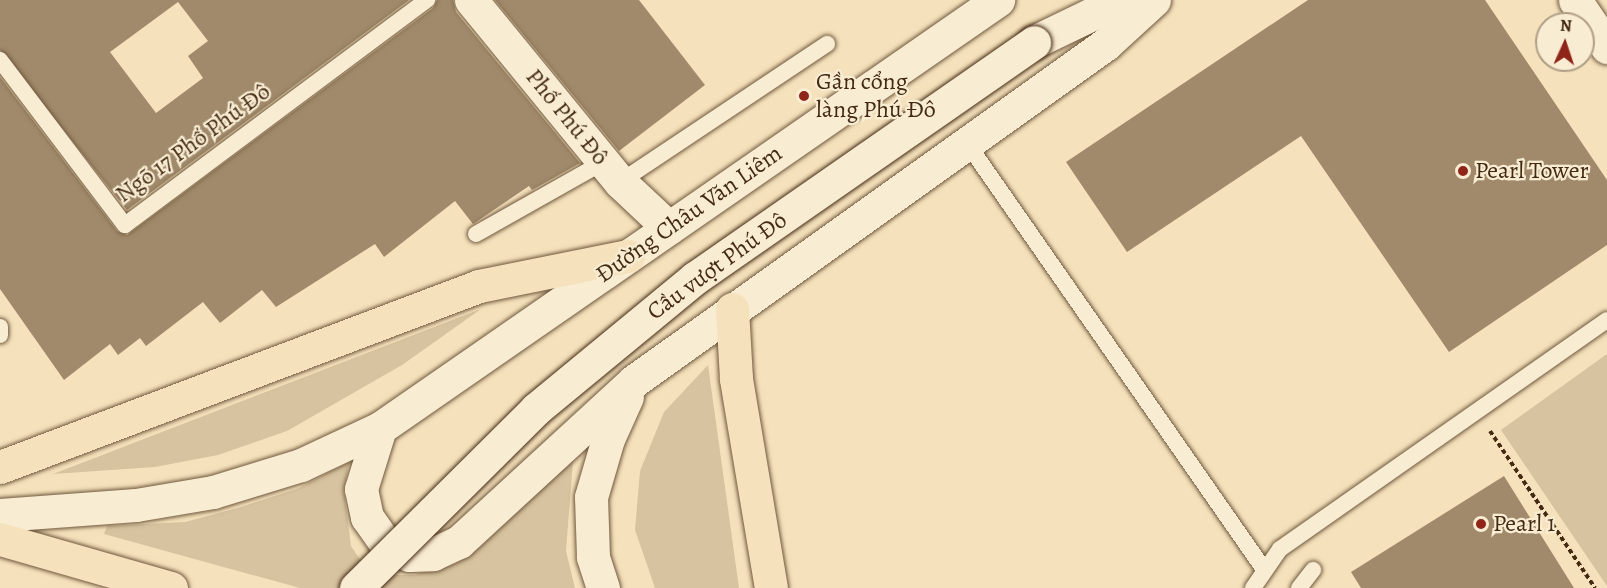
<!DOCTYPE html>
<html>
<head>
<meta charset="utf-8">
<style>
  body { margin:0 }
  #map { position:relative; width:1607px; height:588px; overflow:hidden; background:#f5e2bc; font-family:Alegreya,serif }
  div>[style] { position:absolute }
  .green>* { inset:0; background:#d7c39f }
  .building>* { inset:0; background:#a08a6b }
  .path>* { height:4px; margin-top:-2px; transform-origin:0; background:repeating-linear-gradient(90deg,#442a13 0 4.5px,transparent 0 7.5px) }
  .roads { filter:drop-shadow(0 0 2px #70583d) drop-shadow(0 0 2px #70583d) }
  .lane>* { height:16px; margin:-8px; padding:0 8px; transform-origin:8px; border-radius:8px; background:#f8ecd3 }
  .street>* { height:33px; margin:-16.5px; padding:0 16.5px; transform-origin:16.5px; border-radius:16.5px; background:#f8ecd3 }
  .secondary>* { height:33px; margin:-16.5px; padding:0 16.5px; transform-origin:16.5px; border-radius:16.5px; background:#f8ecd3 }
  .primary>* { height:33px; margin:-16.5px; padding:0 16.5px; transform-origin:16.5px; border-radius:16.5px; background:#f5e2bc }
  .bridges { filter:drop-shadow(0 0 2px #442a13) drop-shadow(0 0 2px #442a13) }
  .secondary-bridge>* { height:33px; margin:-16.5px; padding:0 16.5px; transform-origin:16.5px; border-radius:16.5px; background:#f8ecd3 }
  .dots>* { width:16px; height:16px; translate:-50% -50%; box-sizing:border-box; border:3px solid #f8ecd3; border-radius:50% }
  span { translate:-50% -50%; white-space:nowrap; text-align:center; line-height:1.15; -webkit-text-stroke:4.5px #f8ecd3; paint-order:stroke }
  .poi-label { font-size:24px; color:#442a13 }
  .left { translate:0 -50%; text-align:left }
  .street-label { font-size:24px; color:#442a13 }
  .north { position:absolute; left:1535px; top:12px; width:60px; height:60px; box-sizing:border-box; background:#f8ecd3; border:2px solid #b09e86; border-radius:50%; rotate:3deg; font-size:16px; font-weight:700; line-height:24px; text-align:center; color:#442a13 }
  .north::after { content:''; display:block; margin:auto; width:21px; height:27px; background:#8f2418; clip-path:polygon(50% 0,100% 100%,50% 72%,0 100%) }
</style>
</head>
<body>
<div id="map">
  <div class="green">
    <div style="clip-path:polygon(481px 309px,402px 365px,287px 431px,218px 455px,155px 467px,53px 474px)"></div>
    <div style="clip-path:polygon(1607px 354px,1607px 586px,1501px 430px)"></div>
    <div style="clip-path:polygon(708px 365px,739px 588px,655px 588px,635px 530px,640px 471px,664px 412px)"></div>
    <div style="clip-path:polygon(573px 461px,566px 551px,575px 588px,300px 588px,104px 534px,107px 526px,185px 522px,241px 507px,299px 488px,349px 462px,344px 491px,351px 546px,363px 564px,386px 575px,415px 575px,470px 553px)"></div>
  </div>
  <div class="building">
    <div style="clip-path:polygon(evenodd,0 0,409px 0,127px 210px,0 50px,0 0,178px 2px,208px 41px,188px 56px,203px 78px,156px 113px,110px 52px,178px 2px)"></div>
    <div style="clip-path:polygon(437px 0,453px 0,456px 12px,580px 163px,532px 190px,529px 186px,473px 224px,455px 201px,384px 257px,375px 244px,276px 307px,262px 290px,220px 323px,203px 302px,146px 346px,140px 338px,118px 355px,110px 344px,64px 380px,0 289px,0 77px,117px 231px,127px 235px,433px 8px)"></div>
    <div style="clip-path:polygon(495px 0,639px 0,705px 85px,619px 151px)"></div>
    <div style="clip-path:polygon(1308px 0,1485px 0,1607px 180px,1607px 245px,1449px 352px,1301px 136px,1127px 252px,1066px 162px)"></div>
    <div style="clip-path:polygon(1504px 476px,1574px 588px,1361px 588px,1351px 572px)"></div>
  </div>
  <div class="path">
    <div style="left:1490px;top:431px;width:189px;rotate:56.2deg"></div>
  </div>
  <div class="roads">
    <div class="lane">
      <div style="left:0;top:60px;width:207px;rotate:52.9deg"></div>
      <div style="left:125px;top:225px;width:377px;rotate:-36.7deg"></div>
      <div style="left:967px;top:143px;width:518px;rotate:55.14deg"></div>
      <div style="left:620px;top:182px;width:249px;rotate:-33.7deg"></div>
      <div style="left:476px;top:234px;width:147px;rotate:-29.4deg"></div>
      <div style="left:0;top:327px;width:8px;rotate:90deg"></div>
      <div style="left:1253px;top:588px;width:47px;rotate:-55.3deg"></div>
      <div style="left:1280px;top:549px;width:399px;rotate:-35deg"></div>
      <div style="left:1299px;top:588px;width:23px;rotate:-52deg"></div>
    </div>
    <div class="street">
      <div style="left:1575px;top:0;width:57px;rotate:55.8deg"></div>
    </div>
    <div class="secondary">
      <div style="left:471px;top:0;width:235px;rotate:50.7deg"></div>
      <div style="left:620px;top:182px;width:67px;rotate:43.2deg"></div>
      <div style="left:1034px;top:42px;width:97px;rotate:-25.8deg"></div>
      <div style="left:380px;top:428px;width:64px;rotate:107.3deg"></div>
      <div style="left:361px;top:489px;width:29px;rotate:78deg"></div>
      <div style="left:367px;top:517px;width:29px;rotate:55deg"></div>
      <div style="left:384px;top:541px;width:29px;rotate:29deg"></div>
      <div style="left:409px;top:555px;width:24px;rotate:-2deg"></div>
      <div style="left:433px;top:554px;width:29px;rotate:-25deg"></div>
      <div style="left:459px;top:542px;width:238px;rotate:-42.6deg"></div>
      <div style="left:634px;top:381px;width:580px;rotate:-35.53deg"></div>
      <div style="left:1106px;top:44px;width:65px;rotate:-42.5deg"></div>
      <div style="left:0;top:515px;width:136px;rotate:-4.2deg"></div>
      <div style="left:136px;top:505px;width:78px;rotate:-9.6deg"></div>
      <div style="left:213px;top:492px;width:92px;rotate:-17.1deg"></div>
      <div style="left:301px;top:465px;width:87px;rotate:-25.1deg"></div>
      <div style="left:380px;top:428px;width:752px;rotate:-34.7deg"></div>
      <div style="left:603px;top:588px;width:33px;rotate:-108deg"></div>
      <div style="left:593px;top:557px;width:60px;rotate:-91.9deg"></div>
      <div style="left:591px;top:497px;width:60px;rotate:-73.7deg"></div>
      <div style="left:608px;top:439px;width:46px;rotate:-65.7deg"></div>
    </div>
    <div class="primary">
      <div style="left:732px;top:309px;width:70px;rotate:86.7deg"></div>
      <div style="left:736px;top:379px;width:212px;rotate:80.5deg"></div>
      <div style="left:0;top:467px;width:512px;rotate:-20.7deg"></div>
      <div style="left:479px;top:286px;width:152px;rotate:-11.4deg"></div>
      <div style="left:0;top:539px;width:178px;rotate:16deg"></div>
    </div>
  </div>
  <div class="bridges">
    <div class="secondary-bridge">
      <div style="left:356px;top:588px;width:254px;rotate:-44.8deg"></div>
      <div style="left:536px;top:409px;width:206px;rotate:-39.5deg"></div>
      <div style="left:695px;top:278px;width:413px;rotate:-34.8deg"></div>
    </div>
  </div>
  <div class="dots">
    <div style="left:804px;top:96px;background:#8f2418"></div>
    <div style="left:1463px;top:171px;background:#8f2418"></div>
    <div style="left:1481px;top:524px;background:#8f2418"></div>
  </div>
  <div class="poi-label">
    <span class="left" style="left:816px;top:96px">Gần cổng<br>làng Phú Đô</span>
    <span class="left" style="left:1475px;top:171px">Pearl Tower</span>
    <span class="left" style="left:1493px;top:524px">Pearl 1</span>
  </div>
  <div class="street-label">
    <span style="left:567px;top:117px;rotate:51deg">Phố Phú Đô</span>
    <span style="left:193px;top:143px;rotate:-36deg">Ngõ 17 Phố Phú Đô</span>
    <span style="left:689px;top:214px;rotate:-35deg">Đường Châu Văn Liêm</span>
    <span style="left:717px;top:266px;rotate:-36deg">Cầu vượt Phú Đô</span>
  </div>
  <div class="north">N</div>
</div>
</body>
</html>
